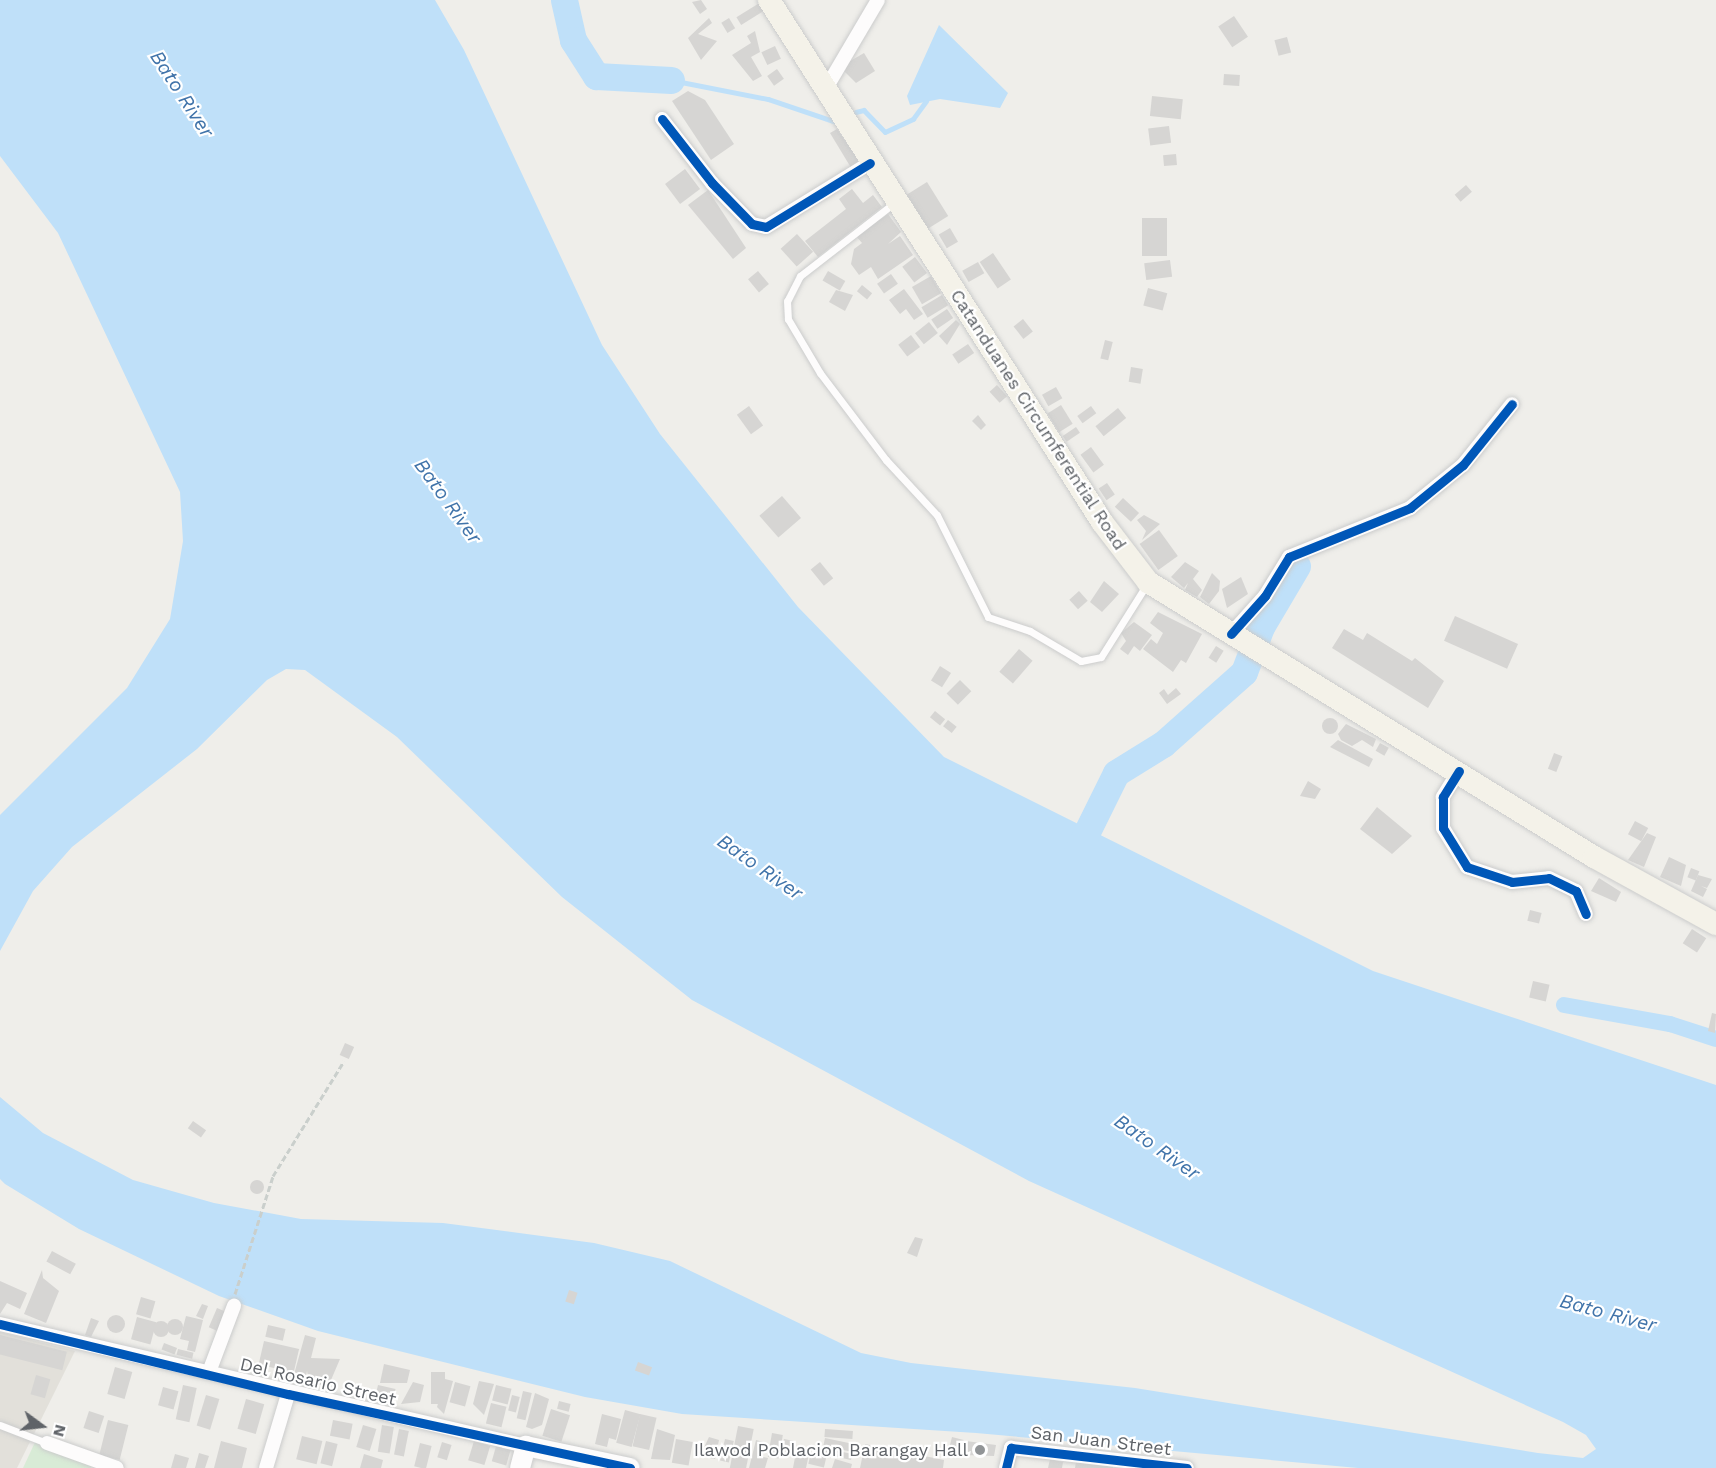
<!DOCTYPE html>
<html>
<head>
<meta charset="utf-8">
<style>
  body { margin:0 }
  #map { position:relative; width:1716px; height:1468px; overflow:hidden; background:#efeeea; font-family:"Work Sans",sans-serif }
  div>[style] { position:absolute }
  .education>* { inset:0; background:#e2e0da }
  .green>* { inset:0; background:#d8ebd6 }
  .water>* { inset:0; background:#bfe0f9 }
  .stream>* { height:4.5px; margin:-2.25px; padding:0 2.25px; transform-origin:2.25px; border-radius:2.25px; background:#bfe0f9 }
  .canal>* { height:16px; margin:-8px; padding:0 8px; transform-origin:8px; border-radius:8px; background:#bfe0f9 }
  .river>* { height:27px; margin:-13.5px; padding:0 13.5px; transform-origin:13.5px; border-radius:13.5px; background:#bfe0f9 }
  .building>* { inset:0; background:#d6d5d3; transform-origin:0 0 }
  .round { border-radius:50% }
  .path>* { height:3px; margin-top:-1.5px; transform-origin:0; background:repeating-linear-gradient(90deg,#cacfcc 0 6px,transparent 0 9px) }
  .roads { filter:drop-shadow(0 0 2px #cbcccc) drop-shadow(0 0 2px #cbcccc) }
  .lane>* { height:7px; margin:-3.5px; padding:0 3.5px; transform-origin:3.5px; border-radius:3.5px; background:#fdfcfc }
  .street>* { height:14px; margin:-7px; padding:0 7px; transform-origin:7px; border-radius:7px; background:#fdfcfc }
  .secondary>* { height:20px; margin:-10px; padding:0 10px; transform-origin:10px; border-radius:10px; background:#fdfcfc }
  .primary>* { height:22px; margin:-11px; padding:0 11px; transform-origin:11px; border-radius:11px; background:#f4f2e9 }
  .cycleway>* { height:9px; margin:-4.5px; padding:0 4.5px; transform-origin:4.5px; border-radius:4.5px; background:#0057b8 }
  .dots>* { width:16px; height:16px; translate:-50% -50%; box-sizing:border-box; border:3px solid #fff; border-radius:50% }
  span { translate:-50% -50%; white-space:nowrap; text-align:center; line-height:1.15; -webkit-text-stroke:4.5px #fff; paint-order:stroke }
  .street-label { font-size:18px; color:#5f6368 }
  .poi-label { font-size:18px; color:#5f6368 }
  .right { translate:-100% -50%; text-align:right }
  .water-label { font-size:20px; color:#4174aa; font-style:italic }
  .north { position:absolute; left:12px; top:1396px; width:60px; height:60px; -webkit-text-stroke:4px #fff; paint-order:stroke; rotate:105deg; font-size:16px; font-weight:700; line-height:24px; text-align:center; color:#5f6368 }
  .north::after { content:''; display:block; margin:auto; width:21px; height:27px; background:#5f6368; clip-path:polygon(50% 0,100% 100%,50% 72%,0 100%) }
</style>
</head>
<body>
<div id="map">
  <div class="education">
    <div style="clip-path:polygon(0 1332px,75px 1351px,17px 1468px,0 1468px)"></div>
  </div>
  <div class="green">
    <div style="clip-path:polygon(37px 1438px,93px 1463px,91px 1468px,23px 1468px)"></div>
  </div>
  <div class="water">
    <div style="clip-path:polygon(0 0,435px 0,464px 50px,602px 345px,660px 434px,798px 607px,944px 757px,1373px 971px,1716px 1085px,1716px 1468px,1358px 1468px,976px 1433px,682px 1414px,585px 1397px,318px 1331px,219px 1296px,79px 1229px,5px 1184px,0 1179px,0 1097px,43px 1133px,133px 1180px,214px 1203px,301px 1219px,443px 1223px,594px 1243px,670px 1261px,861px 1353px,911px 1363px,1135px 1388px,1538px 1453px,1583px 1458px,1596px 1449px,1586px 1435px,1563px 1422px,1029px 1181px,692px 1000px,562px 897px,397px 737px,305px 670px,286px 669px,267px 680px,197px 749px,72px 847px,33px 891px,0 951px,0 815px,127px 688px,170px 619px,183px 541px,180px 492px,58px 233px,0 156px)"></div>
    <div style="clip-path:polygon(939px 25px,1008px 93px,1000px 108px,940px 99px,910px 105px,907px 96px)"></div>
  </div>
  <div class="stream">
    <div style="left:671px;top:80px;width:99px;rotate:11.1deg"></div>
    <div style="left:768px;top:99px;width:72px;rotate:18.7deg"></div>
    <div style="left:856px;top:112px;width:8px;rotate:-14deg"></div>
    <div style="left:864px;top:110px;width:30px;rotate:46deg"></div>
    <div style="left:885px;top:132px;width:31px;rotate:-25deg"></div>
    <div style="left:913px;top:119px;width:22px;rotate:-54deg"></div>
  </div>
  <div class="canal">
    <div style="left:1564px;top:1005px;width:108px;rotate:10.2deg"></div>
    <div style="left:1670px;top:1024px;width:48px;rotate:18.1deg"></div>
  </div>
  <div class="river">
    <div style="left:564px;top:0;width:41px;rotate:77.3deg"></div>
    <div style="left:573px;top:40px;width:43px;rotate:57.4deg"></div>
    <div style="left:596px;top:76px;width:75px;rotate:3.1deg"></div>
    <div style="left:1072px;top:862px;width:99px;rotate:-63.7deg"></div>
    <div style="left:1116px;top:773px;width:55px;rotate:-31.7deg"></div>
    <div style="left:1163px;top:744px;width:108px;rotate:-41.6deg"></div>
    <div style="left:1244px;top:672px;width:48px;rotate:-69.3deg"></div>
    <div style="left:1261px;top:627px;width:71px;rotate:-59.5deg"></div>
  </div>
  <div class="building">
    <div style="clip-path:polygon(701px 0,707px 9px,700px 14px,692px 2px)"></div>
    <div style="left:761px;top:2px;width:9px;height:29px;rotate:58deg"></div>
    <div style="left:1234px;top:16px;width:25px;height:19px;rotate:56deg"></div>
    <div style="clip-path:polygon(709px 18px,712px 23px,698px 34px,717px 41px,701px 60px,688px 38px)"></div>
    <div style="left:729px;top:18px;width:12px;height:9px;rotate:59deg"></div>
    <div style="clip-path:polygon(755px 31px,760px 52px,751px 57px,762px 76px,753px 81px,732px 55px,751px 43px,747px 36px)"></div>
    <div style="left:1287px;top:37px;width:16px;height:13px;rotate:75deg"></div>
    <div style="left:775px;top:46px;width:14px;height:15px;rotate:65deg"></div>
    <div style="clip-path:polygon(864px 53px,875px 71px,856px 83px,840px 67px)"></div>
    <div style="left:777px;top:69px;width:12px;height:12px;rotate:55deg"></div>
    <div style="left:1224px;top:74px;width:16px;height:11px;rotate:4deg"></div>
    <div style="clip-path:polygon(688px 91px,705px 100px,734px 144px,711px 160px,672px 101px)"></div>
    <div style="left:1152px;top:96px;width:31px;height:20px;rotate:6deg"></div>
    <div style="left:1169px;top:126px;width:17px;height:21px;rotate:83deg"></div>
    <div style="clip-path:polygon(837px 129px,862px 165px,853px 171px,830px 133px)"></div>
    <div style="left:1176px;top:154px;width:11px;height:13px;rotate:85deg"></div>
    <div style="left:685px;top:169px;width:25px;height:25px;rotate:53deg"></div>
    <div style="left:927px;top:182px;width:40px;height:24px;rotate:58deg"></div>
    <div style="left:1466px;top:185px;width:9px;height:15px;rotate:49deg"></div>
    <div style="clip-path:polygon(852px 189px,863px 203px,873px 195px,882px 207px,818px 257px,805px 241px,846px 209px,839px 199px)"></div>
    <div style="clip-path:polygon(708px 190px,746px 248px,733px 259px,688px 205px)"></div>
    <div style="clip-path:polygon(888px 214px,901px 232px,888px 244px,900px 236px,913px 255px,878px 279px,871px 267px,859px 275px,851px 264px,854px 249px,862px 243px,856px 236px)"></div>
    <div style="left:1142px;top:218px;width:25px;height:38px"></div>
    <div style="left:950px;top:228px;width:16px;height:13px;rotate:60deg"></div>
    <div style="left:797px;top:234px;width:24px;height:22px;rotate:48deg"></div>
    <div style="left:993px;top:253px;width:32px;height:16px;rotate:56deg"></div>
    <div style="left:915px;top:257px;width:20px;height:16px;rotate:53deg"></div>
    <div style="left:1170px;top:260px;width:17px;height:26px;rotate:83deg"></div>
    <div style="left:978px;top:262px;width:13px;height:18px;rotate:61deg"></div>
    <div style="left:758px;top:271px;width:17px;height:13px;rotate:50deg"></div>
    <div style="left:828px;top:271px;width:20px;height:11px;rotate:30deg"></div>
    <div style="left:891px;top:274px;width:12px;height:17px;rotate:55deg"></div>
    <div style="left:931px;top:276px;width:20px;height:22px;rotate:60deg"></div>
    <div style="left:862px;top:285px;width:13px;height:8px;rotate:39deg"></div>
    <div style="left:1148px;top:288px;width:20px;height:18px;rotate:15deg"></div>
    <div style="clip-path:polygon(904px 289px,923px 314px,914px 320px,906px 309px,900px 314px,889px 300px)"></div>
    <div style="clip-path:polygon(836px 290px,853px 295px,845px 311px,829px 302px)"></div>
    <div style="left:942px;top:295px;width:12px;height:24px;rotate:59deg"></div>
    <div style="left:947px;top:309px;width:11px;height:19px;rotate:56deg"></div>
    <div style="left:1023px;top:319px;width:16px;height:12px;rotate:52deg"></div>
    <div style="clip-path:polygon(956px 320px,960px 324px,947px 345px,939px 336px)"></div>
    <div style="left:929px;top:322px;width:14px;height:18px;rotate:51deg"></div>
    <div style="left:911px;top:335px;width:15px;height:16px;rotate:53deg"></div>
    <div style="left:1105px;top:340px;width:8px;height:19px;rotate:14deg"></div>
    <div style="left:968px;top:344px;width:11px;height:19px;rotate:56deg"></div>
    <div style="left:1131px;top:367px;width:12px;height:15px;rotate:9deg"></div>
    <div style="left:997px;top:385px;width:15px;height:10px;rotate:48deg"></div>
    <div style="left:1056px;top:387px;width:13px;height:16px;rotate:61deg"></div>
    <div style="left:1061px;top:405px;width:22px;height:16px;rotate:58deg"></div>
    <div style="left:749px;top:406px;width:24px;height:15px;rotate:54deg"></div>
    <div style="left:1091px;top:406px;width:9px;height:17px;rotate:54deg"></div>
    <div style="left:1118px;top:408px;width:13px;height:29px;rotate:51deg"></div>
    <div style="clip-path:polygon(978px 415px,986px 425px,981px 430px,972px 421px)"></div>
    <div style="left:1076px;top:427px;width:7px;height:16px;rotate:56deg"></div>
    <div style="left:1091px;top:447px;width:22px;height:13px;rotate:54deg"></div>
    <div style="left:1107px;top:483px;width:14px;height:10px;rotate:56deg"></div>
    <div style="left:782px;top:496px;width:29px;height:30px;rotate:49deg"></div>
    <div style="left:1123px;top:498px;width:22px;height:12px;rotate:43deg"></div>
    <div style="clip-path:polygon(1144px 515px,1160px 524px,1142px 540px,1146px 531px,1137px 520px)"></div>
    <div style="left:1159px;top:530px;width:32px;height:24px;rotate:54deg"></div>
    <div style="left:820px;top:562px;width:21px;height:12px;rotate:51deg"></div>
    <div style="clip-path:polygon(1185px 562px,1199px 571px,1193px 579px,1202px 590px,1197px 597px,1185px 590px,1188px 583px,1184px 588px,1171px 577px)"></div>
    <div style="clip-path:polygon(1212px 573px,1220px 581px,1219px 591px,1209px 604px,1200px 597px)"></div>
    <div style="clip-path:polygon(1241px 577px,1248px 594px,1227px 608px,1222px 589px)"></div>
    <div style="clip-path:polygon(1104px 581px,1119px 594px,1102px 612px,1090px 602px)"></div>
    <div style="left:1079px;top:591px;width:13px;height:13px;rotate:48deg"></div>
    <div style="clip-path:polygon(1158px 612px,1202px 634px,1186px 663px,1181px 660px,1173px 672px,1143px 649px,1151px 639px,1157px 644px,1163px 633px,1150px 623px)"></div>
    <div style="left:1455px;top:616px;width:69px;height:27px;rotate:24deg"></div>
    <div style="clip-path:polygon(1134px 622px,1152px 635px,1140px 651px,1134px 646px,1128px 655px,1120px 649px,1126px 641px,1121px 633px)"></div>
    <div style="clip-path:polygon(1344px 629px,1363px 640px,1367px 633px,1412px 661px,1415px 658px,1444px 681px,1428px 708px,1332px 648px)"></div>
    <div style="left:1216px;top:646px;width:9px;height:14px;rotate:32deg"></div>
    <div style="left:1019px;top:649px;width:18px;height:30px;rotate:41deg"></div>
    <div style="left:940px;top:666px;width:13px;height:17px;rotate:32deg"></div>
    <div style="left:960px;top:680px;width:16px;height:19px;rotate:45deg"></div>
    <div style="clip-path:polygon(1176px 688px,1181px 694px,1167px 704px,1159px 693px,1164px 689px,1168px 695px)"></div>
    <div style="left:935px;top:711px;width:13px;height:8px;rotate:39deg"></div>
    <div class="round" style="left:1322px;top:718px;width:16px;height:16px"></div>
    <div style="left:948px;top:720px;width:11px;height:8px;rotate:38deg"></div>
    <div style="clip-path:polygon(1346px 724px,1376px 739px,1373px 747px,1362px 740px,1352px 746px,1341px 740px,1338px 734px)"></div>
    <div style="clip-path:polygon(1338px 740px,1373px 759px,1369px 767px,1330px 747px)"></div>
    <div style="left:1380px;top:743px;width:10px;height:9px;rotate:29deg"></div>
    <div style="left:1554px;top:753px;width:9px;height:17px;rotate:21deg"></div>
    <div style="clip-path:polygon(1308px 781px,1321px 789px,1315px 799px,1300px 796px)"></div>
    <div style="clip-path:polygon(1377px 807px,1412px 836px,1392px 854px,1360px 829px)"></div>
    <div style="left:1635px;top:821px;width:15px;height:15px;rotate:28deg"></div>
    <div style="clip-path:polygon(1647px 833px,1656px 837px,1644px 867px,1628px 860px)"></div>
    <div style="clip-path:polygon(1669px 857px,1686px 865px,1681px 886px,1660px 877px)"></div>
    <div style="left:1691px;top:868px;width:9px;height:10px;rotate:21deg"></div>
    <div style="clip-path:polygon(1698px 875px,1712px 879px,1707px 888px,1701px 886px,1707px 889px,1703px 897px,1691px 891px)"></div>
    <div style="clip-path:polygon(1599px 878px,1621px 892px,1616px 902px,1591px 891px)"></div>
    <div style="left:1530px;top:910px;width:12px;height:11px;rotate:14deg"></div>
    <div style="left:1692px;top:929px;width:17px;height:17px;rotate:33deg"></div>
    <div style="left:1533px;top:981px;width:17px;height:17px;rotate:13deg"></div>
    <div style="clip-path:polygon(1712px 1013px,1716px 1014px,1715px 1033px,1708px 1031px)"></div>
    <div style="left:345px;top:1043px;width:10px;height:13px;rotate:24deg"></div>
    <div style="left:193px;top:1121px;width:16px;height:9px;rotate:35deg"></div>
    <div class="round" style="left:250px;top:1180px;width:14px;height:14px"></div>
    <div style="clip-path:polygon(915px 1237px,923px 1239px,917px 1257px,907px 1253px)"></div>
    <div style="left:52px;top:1251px;width:27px;height:12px;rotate:28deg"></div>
    <div style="clip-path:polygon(42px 1270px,43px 1278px,59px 1291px,46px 1323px,24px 1314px)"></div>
    <div style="clip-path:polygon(0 1281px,27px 1293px,20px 1309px,7px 1303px,0 1314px)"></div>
    <div style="left:569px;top:1290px;width:9px;height:12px;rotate:18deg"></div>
    <div style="left:141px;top:1297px;width:15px;height:18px;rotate:16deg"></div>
    <div style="clip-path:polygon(202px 1304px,208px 1306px,203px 1319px,196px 1316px)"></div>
    <div style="left:217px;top:1308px;width:13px;height:21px;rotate:23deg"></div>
    <div class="round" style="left:107px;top:1315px;width:18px;height:18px"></div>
    <div style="clip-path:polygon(186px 1316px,203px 1320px,195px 1352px,187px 1350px,189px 1341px,180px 1339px)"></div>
    <div style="left:137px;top:1317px;width:20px;height:23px;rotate:15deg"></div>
    <div style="clip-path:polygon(91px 1318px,99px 1321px,91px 1337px,85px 1335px)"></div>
    <div class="round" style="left:167px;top:1319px;width:16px;height:16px"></div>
    <div class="round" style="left:153px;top:1321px;width:16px;height:16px"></div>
    <div style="left:268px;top:1325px;width:18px;height:12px;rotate:13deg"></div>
    <div style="left:0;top:1335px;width:69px;height:19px;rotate:14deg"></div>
    <div style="clip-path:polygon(305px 1335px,316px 1338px,311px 1358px,340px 1359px,328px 1387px,309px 1382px,307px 1371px,305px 1381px,293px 1378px)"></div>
    <div style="left:264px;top:1341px;width:36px;height:24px;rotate:13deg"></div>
    <div style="left:164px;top:1343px;width:14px;height:7px;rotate:21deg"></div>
    <div style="left:178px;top:1349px;width:16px;height:6px;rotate:14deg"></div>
    <div style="left:638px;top:1362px;width:15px;height:9px;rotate:20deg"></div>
    <div style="clip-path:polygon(384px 1364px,410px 1370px,407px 1383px,380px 1383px)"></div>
    <div style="left:115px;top:1367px;width:18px;height:28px;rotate:16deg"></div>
    <div style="left:431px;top:1372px;width:14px;height:32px"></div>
    <div style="left:36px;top:1375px;width:15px;height:20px;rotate:16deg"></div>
    <div style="clip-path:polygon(445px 1379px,453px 1381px,444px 1414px,437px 1407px)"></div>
    <div style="clip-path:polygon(479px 1381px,494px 1384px,484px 1415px,473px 1404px)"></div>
    <div style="clip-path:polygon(413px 1382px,424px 1385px,420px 1402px,401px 1404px)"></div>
    <div style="left:455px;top:1382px;width:16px;height:21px;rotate:15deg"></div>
    <div style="left:183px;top:1385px;width:14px;height:35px;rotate:12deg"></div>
    <div style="left:378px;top:1385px;width:18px;height:15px;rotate:13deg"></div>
    <div style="left:496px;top:1385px;width:16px;height:16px;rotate:14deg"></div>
    <div style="left:163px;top:1387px;width:16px;height:19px;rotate:15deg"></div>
    <div style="left:523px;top:1391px;width:9px;height:28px;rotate:13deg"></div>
    <div style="clip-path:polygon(535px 1393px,549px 1399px,542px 1425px,532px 1429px,526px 1427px)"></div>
    <div style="left:206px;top:1395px;width:14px;height:32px;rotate:17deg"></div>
    <div style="left:512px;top:1395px;width:8px;height:16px;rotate:14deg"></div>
    <div style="left:246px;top:1399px;width:19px;height:31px;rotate:16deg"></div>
    <div style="left:559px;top:1401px;width:12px;height:8px;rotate:14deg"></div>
    <div style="left:491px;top:1403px;width:16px;height:21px;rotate:14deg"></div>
    <div style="left:551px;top:1409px;width:20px;height:28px;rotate:18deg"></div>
    <div style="left:625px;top:1410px;width:16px;height:34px;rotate:15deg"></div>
    <div style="left:89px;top:1411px;width:16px;height:18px;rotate:18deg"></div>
    <div style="clip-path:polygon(602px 1414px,621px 1419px,616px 1440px,609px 1438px,607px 1447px,595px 1444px)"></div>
    <div style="left:640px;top:1414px;width:17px;height:33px;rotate:13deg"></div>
    <div style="left:108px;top:1420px;width:21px;height:36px;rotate:14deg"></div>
    <div style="left:333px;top:1420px;width:20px;height:16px;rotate:11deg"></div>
    <div style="left:363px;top:1425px;width:14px;height:23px;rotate:17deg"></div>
    <div style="left:382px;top:1425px;width:12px;height:27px;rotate:9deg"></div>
    <div style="left:738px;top:1426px;width:16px;height:43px;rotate:11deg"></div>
    <div style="left:399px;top:1429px;width:10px;height:26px;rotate:11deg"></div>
    <div style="clip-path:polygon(657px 1429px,675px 1435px,670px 1460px,651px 1459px)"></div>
    <div style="left:825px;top:1429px;width:28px;height:8px;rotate:4deg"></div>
    <div style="left:772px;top:1433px;width:11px;height:24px;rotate:10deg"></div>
    <div style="left:302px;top:1436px;width:21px;height:24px;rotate:14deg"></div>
    <div style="clip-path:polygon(709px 1437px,719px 1440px,715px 1459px,700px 1456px)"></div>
    <div style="left:952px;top:1437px;width:12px;height:16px;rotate:14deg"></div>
    <div style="left:825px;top:1438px;width:29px;height:8px;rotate:12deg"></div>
    <div style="left:676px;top:1439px;width:17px;height:24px;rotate:10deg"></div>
    <div style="left:725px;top:1439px;width:9px;height:22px;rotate:13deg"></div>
    <div style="left:784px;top:1439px;width:10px;height:12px;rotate:11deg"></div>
    <div style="clip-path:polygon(756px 1440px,763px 1442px,759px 1456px,768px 1458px,765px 1468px,749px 1468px)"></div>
    <div style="clip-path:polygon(221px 1441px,247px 1448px,242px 1468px,214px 1468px)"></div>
    <div style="left:326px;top:1441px;width:12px;height:23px;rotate:14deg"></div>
    <div style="left:474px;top:1441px;width:17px;height:20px;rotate:17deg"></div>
    <div style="clip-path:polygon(966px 1441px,996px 1445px,994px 1456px,964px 1455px)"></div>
    <div style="left:442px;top:1442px;width:10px;height:16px;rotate:17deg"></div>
    <div style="left:420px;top:1443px;width:12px;height:24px;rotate:14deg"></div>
    <div style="left:497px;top:1443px;width:15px;height:19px;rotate:16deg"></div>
    <div style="clip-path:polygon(865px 1444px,944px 1460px,943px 1468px,860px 1468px)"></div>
    <div style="left:819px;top:1447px;width:34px;height:6px;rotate:12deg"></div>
    <div style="clip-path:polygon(796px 1452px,809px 1454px,806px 1468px,793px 1468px)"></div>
    <div style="clip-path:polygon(199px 1453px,209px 1456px,205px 1468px,195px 1468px)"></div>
    <div style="left:811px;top:1453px;width:16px;height:11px;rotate:14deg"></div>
    <div style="clip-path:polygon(175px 1454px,189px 1458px,186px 1468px,171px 1468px)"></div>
    <div style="clip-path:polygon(364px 1454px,383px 1460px,381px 1468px,360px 1468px)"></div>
    <div style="clip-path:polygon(835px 1459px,852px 1464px,851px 1468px,832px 1468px)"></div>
    <div style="clip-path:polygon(1050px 1459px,1063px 1462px,1062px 1468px,1048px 1468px)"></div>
    <div style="clip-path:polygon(1076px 1461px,1113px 1467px,1113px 1468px,1075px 1468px)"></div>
  </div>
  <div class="path">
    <div style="left:235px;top:1294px;width:124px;rotate:-72.1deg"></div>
    <div style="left:273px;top:1176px;width:135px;rotate:-58.3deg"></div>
  </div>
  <div class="roads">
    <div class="lane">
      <div style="left:894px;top:203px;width:119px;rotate:142.2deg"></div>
      <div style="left:800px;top:276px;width:28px;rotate:117deg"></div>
      <div style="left:787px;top:301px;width:18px;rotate:87deg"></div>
      <div style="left:788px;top:319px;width:63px;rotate:59.3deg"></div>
      <div style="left:820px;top:373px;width:109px;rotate:52.8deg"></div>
      <div style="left:886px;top:460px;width:75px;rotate:47.2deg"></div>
      <div style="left:937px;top:515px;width:114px;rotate:63.4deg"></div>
      <div style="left:988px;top:617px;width:44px;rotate:18.4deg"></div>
      <div style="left:1030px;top:631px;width:59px;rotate:30.5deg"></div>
      <div style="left:1081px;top:661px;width:20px;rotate:-11deg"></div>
      <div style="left:1101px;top:657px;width:86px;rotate:-57.8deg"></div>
      <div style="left:0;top:1425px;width:50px;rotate:21deg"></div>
    </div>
    <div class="street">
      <div style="left:825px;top:90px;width:104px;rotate:-59.5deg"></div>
      <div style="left:662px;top:119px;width:81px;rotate:52deg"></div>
      <div style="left:712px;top:183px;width:57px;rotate:45.7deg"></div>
      <div style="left:752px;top:224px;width:14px;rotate:12deg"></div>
      <div style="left:766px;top:227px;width:122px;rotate:-31.6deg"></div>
      <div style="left:1231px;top:634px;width:51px;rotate:-48.2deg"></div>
      <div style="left:1265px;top:596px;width:46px;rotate:-58.4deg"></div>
      <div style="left:1289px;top:557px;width:131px;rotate:-22deg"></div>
      <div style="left:1410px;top:508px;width:68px;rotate:-39.1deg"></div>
      <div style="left:1463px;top:465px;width:78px;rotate:-51.2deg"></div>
      <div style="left:1459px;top:771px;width:31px;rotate:122deg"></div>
      <div style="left:1443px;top:797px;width:31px;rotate:90deg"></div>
      <div style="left:1443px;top:828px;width:46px;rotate:58.4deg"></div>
      <div style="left:1467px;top:867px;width:47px;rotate:18.4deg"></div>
      <div style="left:1512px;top:882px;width:37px;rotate:-6deg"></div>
      <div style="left:1549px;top:878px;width:30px;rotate:26deg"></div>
      <div style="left:1576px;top:891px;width:25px;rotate:67deg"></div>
      <div style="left:0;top:1324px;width:540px;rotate:13.06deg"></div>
      <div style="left:209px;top:1372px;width:71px;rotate:-69.3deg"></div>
      <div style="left:47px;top:1443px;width:74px;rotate:19.7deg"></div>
      <div style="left:266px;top:1468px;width:77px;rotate:-73.4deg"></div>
      <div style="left:1006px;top:1468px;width:21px;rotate:-76deg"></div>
      <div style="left:1011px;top:1448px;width:177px;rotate:6.5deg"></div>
    </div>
    <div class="secondary">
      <div style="left:520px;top:1468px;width:23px;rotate:-75deg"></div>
      <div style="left:526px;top:1446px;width:106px;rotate:11.9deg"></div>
    </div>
    <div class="primary">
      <div style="left:769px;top:0;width:619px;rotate:57.46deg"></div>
      <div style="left:1102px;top:522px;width:76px;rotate:52.5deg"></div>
      <div style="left:1148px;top:582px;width:524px;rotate:31.66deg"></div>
      <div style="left:1594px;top:857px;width:139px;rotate:28.8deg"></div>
    </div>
  </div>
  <div class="cycleway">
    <div style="left:662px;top:119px;width:81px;rotate:52deg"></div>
    <div style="left:712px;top:183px;width:57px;rotate:45.7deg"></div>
    <div style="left:752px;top:224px;width:14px;rotate:12deg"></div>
    <div style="left:766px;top:227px;width:122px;rotate:-31.6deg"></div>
    <div style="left:1231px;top:634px;width:51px;rotate:-48.2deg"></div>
    <div style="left:1265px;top:596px;width:46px;rotate:-58.4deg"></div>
    <div style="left:1289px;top:557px;width:131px;rotate:-22deg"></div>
    <div style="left:1410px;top:508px;width:68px;rotate:-39.1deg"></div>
    <div style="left:1463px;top:465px;width:78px;rotate:-51.2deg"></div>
    <div style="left:1459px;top:771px;width:31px;rotate:122deg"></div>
    <div style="left:1443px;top:797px;width:31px;rotate:90deg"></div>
    <div style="left:1443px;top:828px;width:46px;rotate:58.4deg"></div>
    <div style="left:1467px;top:867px;width:47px;rotate:18.4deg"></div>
    <div style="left:1512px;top:882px;width:37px;rotate:-6deg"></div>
    <div style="left:1549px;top:878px;width:30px;rotate:26deg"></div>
    <div style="left:1576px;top:891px;width:25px;rotate:67deg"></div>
    <div style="left:0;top:1324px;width:296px;rotate:13.7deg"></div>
    <div style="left:288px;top:1394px;width:350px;rotate:12.2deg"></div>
    <div style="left:1006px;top:1468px;width:21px;rotate:-76deg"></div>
    <div style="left:1011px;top:1448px;width:177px;rotate:6.5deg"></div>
  </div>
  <div class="dots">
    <div style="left:980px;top:1450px;background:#919496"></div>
  </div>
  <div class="street-label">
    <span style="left:1038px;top:420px;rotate:57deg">Catanduanes Circumferential Road</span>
    <span style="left:318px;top:1382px;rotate:13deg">Del Rosario Street</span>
    <span style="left:1101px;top:1441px;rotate:7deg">San Juan Street</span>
  </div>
  <div class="poi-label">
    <span class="right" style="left:968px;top:1450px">Ilawod Poblacion Barangay Hall</span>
  </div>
  <div class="water-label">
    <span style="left:182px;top:94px;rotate:57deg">Bato River</span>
    <span style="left:448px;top:501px;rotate:54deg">Bato River</span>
    <span style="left:760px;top:867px;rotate:35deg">Bato River</span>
    <span style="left:1157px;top:1147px;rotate:35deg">Bato River</span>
    <span style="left:1608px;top:1313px;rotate:15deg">Bato River</span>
  </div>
  <div class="north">N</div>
</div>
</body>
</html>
